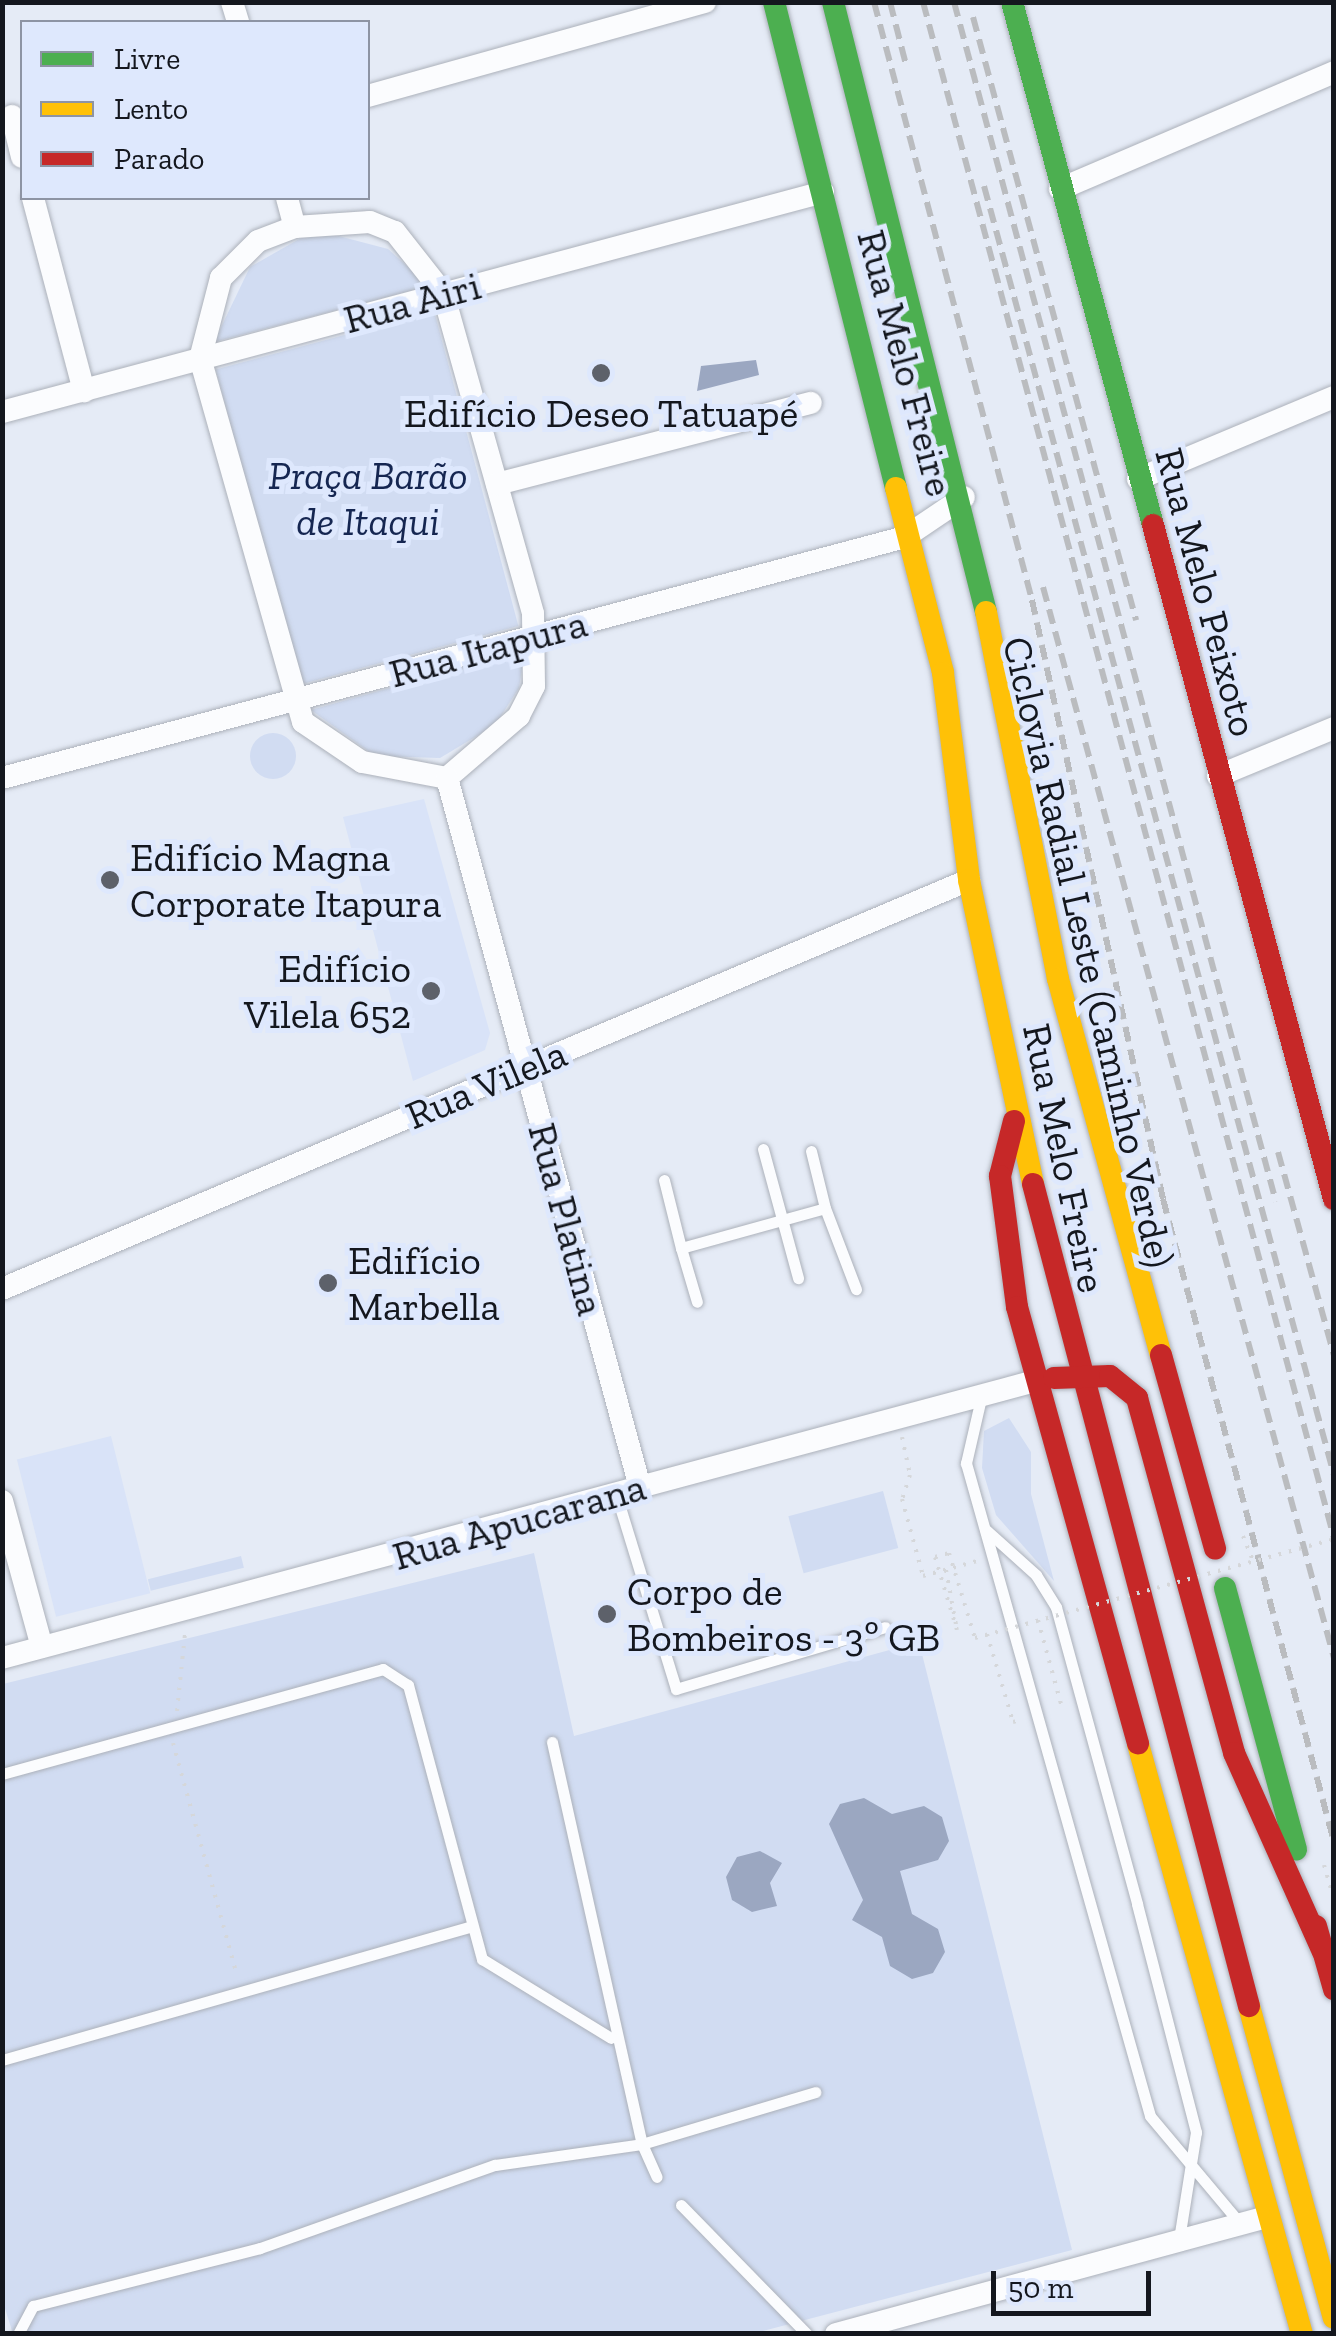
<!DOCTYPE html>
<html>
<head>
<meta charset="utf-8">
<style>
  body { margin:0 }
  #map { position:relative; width:1336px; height:2336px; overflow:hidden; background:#e5ebf6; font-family:"Zilla Slab",serif }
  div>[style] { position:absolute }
  .built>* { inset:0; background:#d9e3f8; transform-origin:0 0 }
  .green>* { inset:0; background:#d1dcf2; transform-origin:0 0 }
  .round { border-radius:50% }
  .water>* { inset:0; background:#9ba7c1 }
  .path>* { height:4px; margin-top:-2px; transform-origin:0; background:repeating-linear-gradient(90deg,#d5d7da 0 2.5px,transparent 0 10.5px) }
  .roads { filter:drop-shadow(0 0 2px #acb1ba) drop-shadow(0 0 2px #acb1ba) }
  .lane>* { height:11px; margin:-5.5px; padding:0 5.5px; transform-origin:5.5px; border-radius:5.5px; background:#fbfcfe }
  .street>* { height:22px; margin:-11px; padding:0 11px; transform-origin:11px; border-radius:11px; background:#fbfcfe }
  .fast>* { height:22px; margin:-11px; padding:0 11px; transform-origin:11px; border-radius:11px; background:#4caf50 }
  .slow>* { height:22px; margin:-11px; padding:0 11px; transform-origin:11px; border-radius:11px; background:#ffc107 }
  .jam>* { height:22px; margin:-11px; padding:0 11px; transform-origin:11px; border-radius:11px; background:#c62828 }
  .rail>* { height:6px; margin-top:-3px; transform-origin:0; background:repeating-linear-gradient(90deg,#babcbf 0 15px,transparent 0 23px) }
  .path-bridge>* { height:4px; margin-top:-2px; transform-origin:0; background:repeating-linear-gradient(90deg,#d5d7da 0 2.5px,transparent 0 10.5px) }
  .dots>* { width:28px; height:28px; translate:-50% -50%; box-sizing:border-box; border:5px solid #dee8fd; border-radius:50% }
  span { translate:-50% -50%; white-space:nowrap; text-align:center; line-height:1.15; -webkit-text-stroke:10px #dee8fd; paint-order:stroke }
  .street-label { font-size:40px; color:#14171e }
  .poi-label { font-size:40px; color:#14171e }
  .left { translate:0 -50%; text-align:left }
  .right { translate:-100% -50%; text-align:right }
  .park-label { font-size:40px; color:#152651; font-style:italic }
  .frame { position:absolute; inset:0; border:5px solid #14171e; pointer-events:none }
  .legend { position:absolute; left:20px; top:20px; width:350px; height:180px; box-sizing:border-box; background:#dee8fd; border:2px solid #8d94a4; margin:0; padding:12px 18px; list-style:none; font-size:30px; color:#14171e }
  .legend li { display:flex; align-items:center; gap:20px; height:50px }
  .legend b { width:50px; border:2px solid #8d94a4 }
  .scale { position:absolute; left:991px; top:2271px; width:160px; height:45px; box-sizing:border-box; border:5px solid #14171e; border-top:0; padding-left:12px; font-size:30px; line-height:35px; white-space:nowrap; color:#14171e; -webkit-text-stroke:8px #dee8fd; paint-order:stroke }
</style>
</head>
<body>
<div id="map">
  <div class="built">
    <div style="clip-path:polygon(424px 799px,490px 1033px,485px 1050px,413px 1081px,343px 817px)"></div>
    <div style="left:111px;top:1436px;width:162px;height:97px;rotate:76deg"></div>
  </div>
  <div class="green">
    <div style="clip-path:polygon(331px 234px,388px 249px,429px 286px,214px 342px,250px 267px,301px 238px)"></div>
    <div style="left:434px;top:311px;width:326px;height:226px;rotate:75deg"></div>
    <div style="clip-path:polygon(525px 650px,519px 688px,495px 725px,440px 758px,375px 756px,311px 710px)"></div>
    <div class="round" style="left:250px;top:733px;width:46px;height:46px"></div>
    <div style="clip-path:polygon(1009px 1418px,1031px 1452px,1031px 1494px,1054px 1581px,996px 1515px,982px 1468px,984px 1431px)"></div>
    <div style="left:883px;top:1491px;width:59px;height:98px;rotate:75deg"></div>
    <div style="clip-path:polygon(534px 1553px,574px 1736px,919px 1642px,1072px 2250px,755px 2333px,13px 2334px,3px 2302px,3px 1684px)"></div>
    <div style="left:241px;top:1556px;width:12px;height:96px;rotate:76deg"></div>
  </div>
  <div class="water">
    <div style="clip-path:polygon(756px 360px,759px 375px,697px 391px,701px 366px)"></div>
    <div style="clip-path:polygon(864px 1798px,892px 1814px,924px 1806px,942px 1817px,949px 1841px,938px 1860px,900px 1871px,912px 1914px,938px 1929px,945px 1952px,933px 1973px,912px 1979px,890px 1966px,882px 1937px,852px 1920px,863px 1900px,829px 1824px,840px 1804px)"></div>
    <div style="clip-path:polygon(760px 1851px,782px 1863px,770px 1883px,777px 1906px,752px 1912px,732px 1900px,726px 1877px,737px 1857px)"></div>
  </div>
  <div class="path">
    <div style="left:902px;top:1437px;width:39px;rotate:78deg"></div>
    <div style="left:910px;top:1475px;width:25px;rotate:108deg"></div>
    <div style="left:902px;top:1499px;width:80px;rotate:74.7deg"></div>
    <div style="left:923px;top:1576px;width:56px;rotate:-15.5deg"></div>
    <div style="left:1243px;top:1536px;width:27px;rotate:68deg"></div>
    <div style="left:1038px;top:1620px;width:91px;rotate:74.7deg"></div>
    <div style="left:987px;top:1634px;width:92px;rotate:73.5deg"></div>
    <div style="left:1013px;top:1722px;width:8px;rotate:-14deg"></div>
    <div style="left:177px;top:1711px;width:78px;rotate:-84.1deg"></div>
    <div style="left:173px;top:1743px;width:241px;rotate:74.6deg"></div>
    <div style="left:1324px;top:1865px;width:26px;rotate:74deg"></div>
  </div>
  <div class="roads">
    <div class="lane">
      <div style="left:763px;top:1149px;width:134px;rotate:74.8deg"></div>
      <div style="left:811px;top:1151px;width:59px;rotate:76.2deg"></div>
      <div style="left:664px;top:1180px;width:70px;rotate:76deg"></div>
      <div style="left:681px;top:1248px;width:149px;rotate:-15.5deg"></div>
      <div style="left:825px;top:1208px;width:87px;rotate:69.1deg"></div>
      <div style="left:681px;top:1248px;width:56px;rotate:73.5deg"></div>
      <div style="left:981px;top:1398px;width:67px;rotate:103deg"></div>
      <div style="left:966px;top:1463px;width:678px;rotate:74.26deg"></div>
      <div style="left:1150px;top:2116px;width:138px;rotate:50deg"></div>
      <div style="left:616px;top:1494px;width:204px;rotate:72.9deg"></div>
      <div style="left:676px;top:1689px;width:218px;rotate:-16.5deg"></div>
      <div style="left:985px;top:1529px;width:69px;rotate:42deg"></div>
      <div style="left:1036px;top:1575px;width:38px;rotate:58deg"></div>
      <div style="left:1056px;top:1607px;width:308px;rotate:74.7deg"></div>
      <div style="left:1137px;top:1904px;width:236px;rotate:75.5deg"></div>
      <div style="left:1196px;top:2132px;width:108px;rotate:99deg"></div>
      <div style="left:552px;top:1742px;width:412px;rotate:77.4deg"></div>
      <div style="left:642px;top:2144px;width:181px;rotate:-16.7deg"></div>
      <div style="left:2px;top:1774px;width:395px;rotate:-15.4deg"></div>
      <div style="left:383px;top:1669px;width:30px;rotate:33deg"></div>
      <div style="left:408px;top:1685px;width:284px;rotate:74.9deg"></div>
      <div style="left:482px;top:1959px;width:151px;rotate:31.5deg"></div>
      <div style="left:2px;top:2060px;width:486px;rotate:-15.9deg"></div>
      <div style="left:681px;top:2205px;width:180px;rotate:45.7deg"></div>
      <div style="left:18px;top:2334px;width:32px;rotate:-62deg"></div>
      <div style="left:33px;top:2306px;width:234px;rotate:-14.3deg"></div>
      <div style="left:260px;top:2248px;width:249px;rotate:-19.5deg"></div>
      <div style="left:495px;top:2165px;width:148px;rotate:-8.1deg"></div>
      <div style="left:642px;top:2144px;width:36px;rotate:66deg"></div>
    </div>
    <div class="street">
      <div style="left:232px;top:2px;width:21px;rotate:73deg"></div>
      <div style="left:368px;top:96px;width:350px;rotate:-15.6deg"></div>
      <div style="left:12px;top:116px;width:42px;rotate:76.3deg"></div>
      <div style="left:1060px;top:189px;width:298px;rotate:-23.1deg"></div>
      <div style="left:33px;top:198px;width:200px;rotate:75.2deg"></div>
      <div style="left:287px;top:198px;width:30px;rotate:75deg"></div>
      <div style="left:370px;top:222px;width:27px;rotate:22deg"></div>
      <div style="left:395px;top:232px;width:78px;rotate:51.8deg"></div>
      <div style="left:443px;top:293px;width:333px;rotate:74.3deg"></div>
      <div style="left:533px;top:614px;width:72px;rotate:89.2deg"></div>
      <div style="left:534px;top:686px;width:34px;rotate:117deg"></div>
      <div style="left:519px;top:716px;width:95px;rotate:139.3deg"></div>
      <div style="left:447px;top:778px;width:86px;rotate:-169.3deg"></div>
      <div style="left:362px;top:762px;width:71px;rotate:-145.9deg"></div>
      <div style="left:303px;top:722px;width:377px;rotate:-105.8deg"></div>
      <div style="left:200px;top:359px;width:84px;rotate:-75.5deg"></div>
      <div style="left:221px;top:278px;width:52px;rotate:-45deg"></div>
      <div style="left:258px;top:241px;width:40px;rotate:-21deg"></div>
      <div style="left:295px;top:227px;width:75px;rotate:-3.8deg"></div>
      <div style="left:2px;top:412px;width:850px;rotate:-15deg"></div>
      <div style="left:1138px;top:479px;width:212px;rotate:-22.7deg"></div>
      <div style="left:497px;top:484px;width:324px;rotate:-14.5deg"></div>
      <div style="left:1218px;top:776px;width:126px;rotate:-22.5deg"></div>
      <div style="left:2px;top:778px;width:935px;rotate:-14.94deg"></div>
      <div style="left:905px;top:537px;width:71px;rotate:-34.1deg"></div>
      <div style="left:447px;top:778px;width:735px;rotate:74.77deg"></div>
      <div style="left:2px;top:1289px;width:1050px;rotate:-22.93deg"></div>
      <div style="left:2px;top:1501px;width:151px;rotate:74.7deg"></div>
      <div style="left:2px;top:1658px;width:1069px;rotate:-15.01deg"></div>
      <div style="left:836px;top:2334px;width:443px;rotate:-15.2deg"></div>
    </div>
    <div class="fast">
      <div style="left:774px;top:2px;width:501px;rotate:75.91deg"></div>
      <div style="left:833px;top:2px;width:629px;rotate:75.92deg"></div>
      <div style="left:1012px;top:2px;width:542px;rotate:74.91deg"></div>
      <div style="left:1225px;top:1588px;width:271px;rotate:74.8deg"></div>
    </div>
    <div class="slow">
      <div style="left:896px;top:488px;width:191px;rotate:75.7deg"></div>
      <div style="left:943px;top:673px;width:209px;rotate:82.8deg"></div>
      <div style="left:969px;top:880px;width:311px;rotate:78.1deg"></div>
      <div style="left:986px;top:612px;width:374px;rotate:78.9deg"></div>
      <div style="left:1058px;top:979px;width:390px;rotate:74.7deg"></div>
      <div style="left:1138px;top:1744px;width:612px;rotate:74.47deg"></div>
      <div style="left:1249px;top:2006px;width:323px;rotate:74.8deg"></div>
    </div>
    <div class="jam">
      <div style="left:1153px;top:525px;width:698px;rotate:74.97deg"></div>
      <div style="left:1014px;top:1121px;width:57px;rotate:104.3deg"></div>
      <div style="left:1000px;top:1176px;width:132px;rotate:82.6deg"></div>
      <div style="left:1017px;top:1307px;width:453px;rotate:74.5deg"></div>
      <div style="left:1033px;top:1184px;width:850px;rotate:75.28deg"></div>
      <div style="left:1161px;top:1355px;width:201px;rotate:74.4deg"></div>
      <div style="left:1054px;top:1378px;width:56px;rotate:-2deg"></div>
      <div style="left:1110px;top:1376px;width:35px;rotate:39deg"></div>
      <div style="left:1137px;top:1398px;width:368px;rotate:74.7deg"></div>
      <div style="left:1234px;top:1753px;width:218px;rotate:65.9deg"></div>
      <div style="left:1316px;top:1926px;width:66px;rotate:74.1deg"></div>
    </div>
  </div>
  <div class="rail">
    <div style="left:874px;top:2px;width:619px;rotate:75.2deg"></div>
    <div style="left:1032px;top:600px;width:613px;rotate:77.66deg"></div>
    <div style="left:1163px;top:1199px;width:665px;rotate:75.11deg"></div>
    <div style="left:890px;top:2px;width:65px;rotate:75.7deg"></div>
    <div style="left:923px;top:2px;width:1590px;rotate:75.02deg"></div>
    <div style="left:954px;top:2px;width:1242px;rotate:74.98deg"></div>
    <div style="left:973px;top:17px;width:625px;rotate:74.87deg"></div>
    <div style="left:984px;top:186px;width:1336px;rotate:74.81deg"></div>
    <div style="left:1043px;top:587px;width:1110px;rotate:74.8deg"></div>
    <div style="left:1278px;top:1152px;width:212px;rotate:74.6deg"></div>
  </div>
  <div class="path-bridge">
    <div style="left:946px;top:1570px;width:61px;rotate:79.6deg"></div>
    <div style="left:957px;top:1630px;width:76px;rotate:-106.8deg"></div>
    <div style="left:935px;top:1557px;width:15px;rotate:-16deg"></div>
    <div style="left:949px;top:1553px;width:89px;rotate:73deg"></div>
    <div style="left:975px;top:1638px;width:372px;rotate:-15.4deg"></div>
  </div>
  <div class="dots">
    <div style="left:601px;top:373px;background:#5d616a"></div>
    <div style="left:110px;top:880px;background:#5d616a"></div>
    <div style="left:431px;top:991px;background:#5d616a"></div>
    <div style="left:328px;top:1283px;background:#5d616a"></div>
    <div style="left:607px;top:1614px;background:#5d616a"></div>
  </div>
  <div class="street-label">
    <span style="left:412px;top:302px;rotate:-15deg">Rua Airi</span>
    <span style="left:906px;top:363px;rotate:75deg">Rua Melo Freire</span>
    <span style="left:1207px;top:592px;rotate:75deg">Rua Melo Peixoto</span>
    <span style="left:488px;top:648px;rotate:-15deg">Rua Itapura</span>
    <span style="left:1089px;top:952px;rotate:77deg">Ciclovia Radial Leste (Caminho Verde)</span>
    <span style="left:486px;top:1084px;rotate:-23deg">Rua Vilela</span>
    <span style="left:1065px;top:1158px;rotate:78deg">Rua Melo Freire</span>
    <span style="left:567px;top:1219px;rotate:75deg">Rua Platina</span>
    <span style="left:519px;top:1521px;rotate:-16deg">Rua Apucarana</span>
  </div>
  <div class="poi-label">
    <span style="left:601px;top:413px">Edifício Deseo Tatuapé</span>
    <span class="left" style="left:130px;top:880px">Edifício Magna<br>Corporate Itapura</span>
    <span class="right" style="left:411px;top:991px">Edifício<br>Vilela 652</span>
    <span class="left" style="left:348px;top:1283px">Edifício<br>Marbella</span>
    <span class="left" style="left:627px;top:1614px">Corpo de<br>Bombeiros - 3º GB</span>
  </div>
  <div class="park-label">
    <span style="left:368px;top:498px">Praça Barão<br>de Itaqui</span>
  </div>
  <div class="frame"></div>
  <ul class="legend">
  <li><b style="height:12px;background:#4caf50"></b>Livre</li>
  <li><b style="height:12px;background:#ffc107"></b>Lento</li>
  <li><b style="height:12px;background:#c62828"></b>Parado</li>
  </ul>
  <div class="scale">50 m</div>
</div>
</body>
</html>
